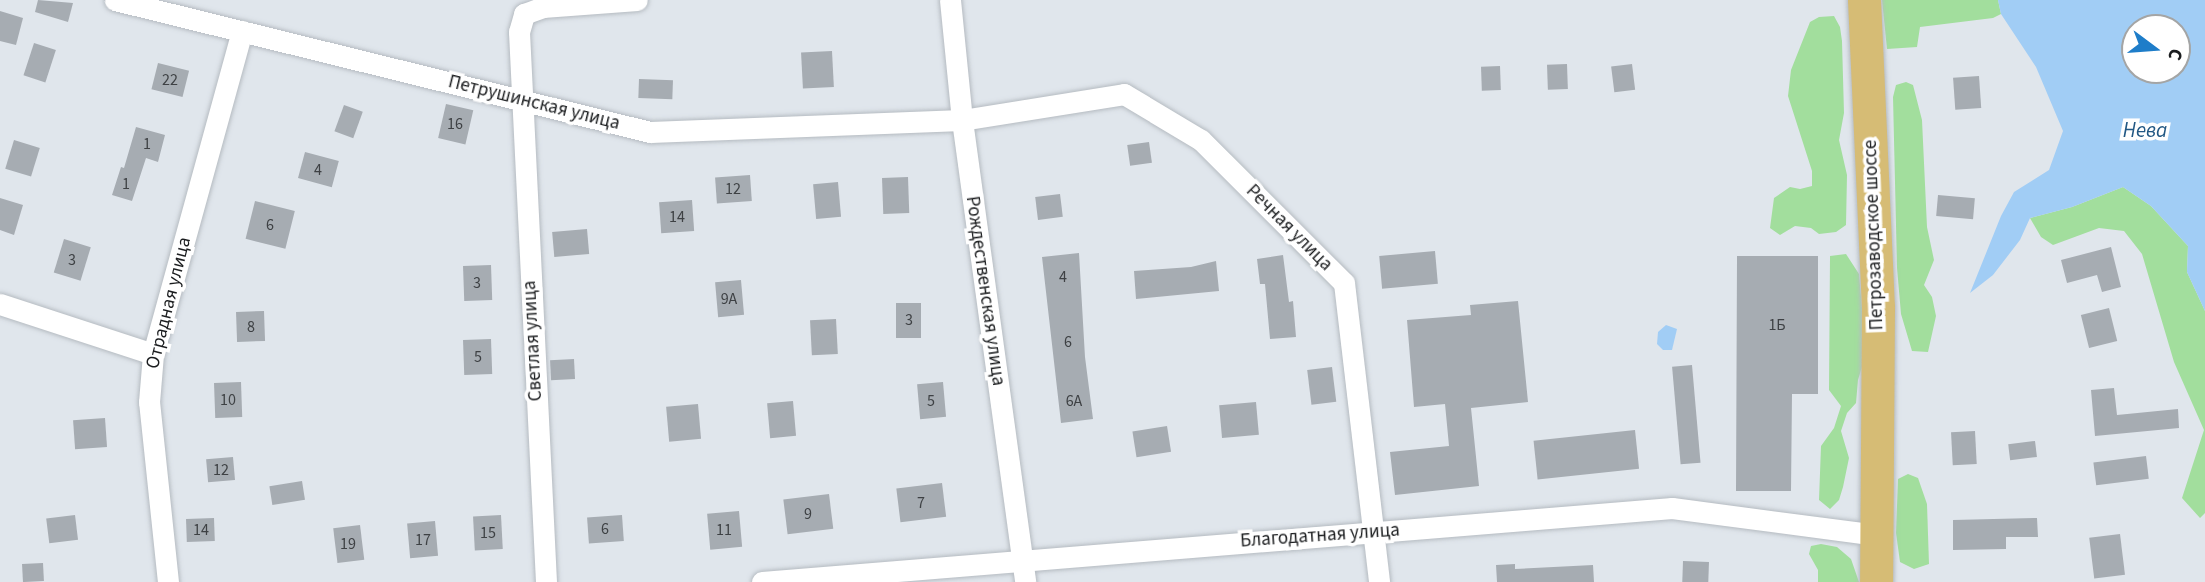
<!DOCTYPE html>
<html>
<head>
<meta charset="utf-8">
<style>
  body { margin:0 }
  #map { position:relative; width:2205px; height:582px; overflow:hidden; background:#e0e6ec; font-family:"Source Sans 3",sans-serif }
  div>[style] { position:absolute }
  .green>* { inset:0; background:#a2de9d }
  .water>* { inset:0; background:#a1cdf5 }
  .building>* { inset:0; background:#a6acb2; transform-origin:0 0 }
  .roads { filter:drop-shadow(0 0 2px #b5bbc1) drop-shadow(0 0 2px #b5bbc1) }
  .minor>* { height:21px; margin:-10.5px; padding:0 10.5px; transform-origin:10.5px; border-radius:10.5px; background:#fff }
  .primary>* { height:33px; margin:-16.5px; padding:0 16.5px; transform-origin:16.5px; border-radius:16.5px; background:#d6bc75 }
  span { translate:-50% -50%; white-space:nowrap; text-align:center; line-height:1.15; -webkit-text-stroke:7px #fff; paint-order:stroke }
  .number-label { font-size:16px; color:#3e4144 }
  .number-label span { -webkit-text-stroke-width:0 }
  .street-label { font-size:19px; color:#1b1d1f }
  .water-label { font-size:21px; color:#225884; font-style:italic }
  .north { position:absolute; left:2121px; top:14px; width:70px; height:70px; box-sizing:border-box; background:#fff; border:2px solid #a4a5a5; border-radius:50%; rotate:106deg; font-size:19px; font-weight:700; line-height:28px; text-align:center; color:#1b1d1f }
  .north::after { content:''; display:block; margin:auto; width:24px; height:32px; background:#1e7dc9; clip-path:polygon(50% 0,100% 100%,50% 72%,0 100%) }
</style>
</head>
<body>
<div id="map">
  <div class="green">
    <div style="clip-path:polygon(1882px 0,1998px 0,2001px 14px,1993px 18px,1920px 27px,1917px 47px,1887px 49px)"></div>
    <div style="clip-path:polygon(1834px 16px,1840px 27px,1842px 41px,1844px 113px,1839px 140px,1847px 175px,1846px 225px,1836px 232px,1819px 234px,1811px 228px,1795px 226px,1780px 235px,1770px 228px,1774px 198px,1790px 187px,1800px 189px,1812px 186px,1812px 171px,1788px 96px,1791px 70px,1810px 22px,1819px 17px)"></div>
    <div style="clip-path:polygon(1906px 82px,1913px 85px,1922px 120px,1927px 227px,1934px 260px,1924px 285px,1932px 297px,1936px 316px,1928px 352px,1912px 351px,1901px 314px,1897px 268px,1893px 97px,1896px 85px)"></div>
    <div style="clip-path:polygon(2123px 187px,2151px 206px,2188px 246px,2187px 272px,2205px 311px,2205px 513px,2200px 518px,2182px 498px,2204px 430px,2174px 362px,2142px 254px,2124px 231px,2099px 228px,2053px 245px,2041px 237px,2030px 218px,2072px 207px)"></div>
    <div style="clip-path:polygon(1846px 254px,1859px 274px,1866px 353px,1858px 380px,1856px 403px,1847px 413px,1841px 431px,1849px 458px,1843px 487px,1839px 500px,1830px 509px,1819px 500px,1821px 446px,1834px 428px,1841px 406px,1829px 390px,1830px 256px)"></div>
    <div style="clip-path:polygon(1908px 474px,1918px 478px,1927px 504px,1929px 564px,1914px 569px,1900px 562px,1896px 533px,1898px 479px)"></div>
    <div style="clip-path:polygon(1821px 544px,1837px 547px,1851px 559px,1859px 582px,1818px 582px,1818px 570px,1809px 554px,1811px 546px)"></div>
  </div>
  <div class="water">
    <div style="clip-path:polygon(evenodd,1998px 0,2205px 0,2205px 311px,2187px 272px,2188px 246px,2151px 206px,2123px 187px,2072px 207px,2030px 218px,2020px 240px,1993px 275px,1970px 293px,2001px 216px,2014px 192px,2049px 170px,2063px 131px,2036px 67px,2001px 14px,1998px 0,2177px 28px,2177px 70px,2135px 70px,2135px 28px,2177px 28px)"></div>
    <div style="clip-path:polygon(1666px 325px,1677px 329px,1672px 350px,1663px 350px,1657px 344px,1658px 332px)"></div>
  </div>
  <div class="building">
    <div style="clip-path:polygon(38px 0,73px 3px,68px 22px,35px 12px)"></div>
    <div style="clip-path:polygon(0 11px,23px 18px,16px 45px,0 41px)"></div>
    <div style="left:34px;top:43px;width:23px;height:34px;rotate:18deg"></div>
    <div style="left:832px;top:51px;width:36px;height:31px;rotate:87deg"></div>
    <div style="left:158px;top:63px;width:32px;height:27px;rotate:14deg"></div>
    <div style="left:1567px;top:64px;width:25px;height:20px;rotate:88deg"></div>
    <div style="left:1632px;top:64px;width:26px;height:21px;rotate:83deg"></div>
    <div style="left:1500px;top:66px;width:24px;height:19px;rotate:88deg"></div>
    <div style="left:1979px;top:76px;width:32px;height:26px;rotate:86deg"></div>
    <div style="left:639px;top:79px;width:34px;height:19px;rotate:2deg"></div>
    <div style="left:446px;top:104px;width:28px;height:35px;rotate:13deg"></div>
    <div style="left:344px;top:105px;width:20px;height:28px;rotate:20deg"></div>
    <div style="clip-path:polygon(136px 127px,165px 135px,158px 162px,146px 158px,132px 201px,112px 195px,121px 167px,124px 168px)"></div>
    <div style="left:14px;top:140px;width:27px;height:30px;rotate:17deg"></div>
    <div style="left:1149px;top:142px;width:21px;height:22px;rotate:82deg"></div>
    <div style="left:305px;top:152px;width:35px;height:27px;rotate:15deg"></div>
    <div style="left:750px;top:175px;width:26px;height:35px;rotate:86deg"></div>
    <div style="left:908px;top:177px;width:36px;height:26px;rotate:88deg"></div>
    <div style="left:838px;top:182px;width:35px;height:25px;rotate:85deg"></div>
    <div style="left:1060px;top:194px;width:23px;height:25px;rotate:83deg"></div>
    <div style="left:1938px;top:195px;width:37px;height:21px;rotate:5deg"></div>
    <div style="clip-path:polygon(0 198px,23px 205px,14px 235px,0 230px)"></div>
    <div style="left:692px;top:200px;width:31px;height:33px;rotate:86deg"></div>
    <div style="left:255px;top:201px;width:41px;height:39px;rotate:14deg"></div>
    <div style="left:587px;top:229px;width:25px;height:35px;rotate:85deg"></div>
    <div style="left:64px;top:239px;width:28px;height:35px;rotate:17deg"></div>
    <div style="clip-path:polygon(2111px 247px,2121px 287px,2102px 292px,2097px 275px,2067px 283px,2061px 260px)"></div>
    <div style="left:1435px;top:251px;width:33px;height:56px;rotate:85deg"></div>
    <div style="clip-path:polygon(1079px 253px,1085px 357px,1093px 419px,1061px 423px,1042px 257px)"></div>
    <div style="clip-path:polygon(1283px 255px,1289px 302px,1293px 301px,1296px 337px,1270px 339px,1265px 284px,1260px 284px,1257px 259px)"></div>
    <div style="clip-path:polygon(1737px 256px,1818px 256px,1818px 394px,1792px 394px,1791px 491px,1736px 491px)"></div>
    <div style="clip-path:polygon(1216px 261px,1219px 291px,1136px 299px,1134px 271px,1191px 267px)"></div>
    <div style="left:491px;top:265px;width:35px;height:28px;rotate:88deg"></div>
    <div style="left:741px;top:280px;width:35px;height:26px;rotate:85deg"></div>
    <div style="clip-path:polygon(1518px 301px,1528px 402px,1471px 408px,1479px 486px,1395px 495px,1390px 452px,1449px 446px,1445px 404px,1414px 407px,1407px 320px,1471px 315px,1470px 305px)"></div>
    <div style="left:896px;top:303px;width:25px;height:35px"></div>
    <div style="left:2109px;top:308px;width:34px;height:29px;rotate:76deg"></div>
    <div style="left:264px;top:311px;width:30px;height:28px;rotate:88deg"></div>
    <div style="left:836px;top:319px;width:35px;height:26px;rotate:87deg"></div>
    <div style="left:491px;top:339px;width:35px;height:28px;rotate:88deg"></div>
    <div style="left:574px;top:359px;width:20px;height:24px;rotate:87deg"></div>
    <div style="left:1692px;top:365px;width:98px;height:20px;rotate:85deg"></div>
    <div style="left:1332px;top:367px;width:35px;height:25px;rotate:83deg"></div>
    <div style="left:241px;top:382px;width:35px;height:27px;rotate:88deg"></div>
    <div style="left:943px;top:382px;width:35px;height:26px;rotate:85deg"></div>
    <div style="clip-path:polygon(2114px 388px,2117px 415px,2178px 409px,2179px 428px,2095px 436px,2091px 390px)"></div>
    <div style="left:793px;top:401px;width:35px;height:26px;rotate:85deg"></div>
    <div style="left:1256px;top:402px;width:33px;height:37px;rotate:85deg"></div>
    <div style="left:698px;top:404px;width:35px;height:32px;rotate:85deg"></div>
    <div style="left:105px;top:418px;width:29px;height:32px;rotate:86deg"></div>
    <div style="left:1167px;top:426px;width:26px;height:35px;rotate:81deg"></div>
    <div style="left:1635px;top:430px;width:39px;height:102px;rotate:84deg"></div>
    <div style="left:1975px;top:431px;width:33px;height:24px;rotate:87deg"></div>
    <div style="left:2035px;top:441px;width:16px;height:27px;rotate:83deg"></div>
    <div style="left:2146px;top:456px;width:23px;height:53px;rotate:83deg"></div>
    <div style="left:233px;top:457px;width:23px;height:27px;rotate:85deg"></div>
    <div style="left:302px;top:481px;width:19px;height:33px;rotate:81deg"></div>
    <div style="left:942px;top:483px;width:34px;height:46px;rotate:83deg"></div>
    <div style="left:829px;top:494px;width:35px;height:46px;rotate:83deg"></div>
    <div style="left:739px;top:511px;width:36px;height:32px;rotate:85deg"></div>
    <div style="left:75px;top:515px;width:25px;height:29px;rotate:83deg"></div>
    <div style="left:501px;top:515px;width:34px;height:28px;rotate:87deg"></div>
    <div style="left:622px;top:515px;width:26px;height:35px;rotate:86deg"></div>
    <div style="left:214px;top:518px;width:23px;height:28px;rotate:88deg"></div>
    <div style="clip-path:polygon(2037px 518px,2038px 537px,2006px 537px,2006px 549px,1953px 550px,1953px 520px)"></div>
    <div style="left:435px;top:521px;width:35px;height:28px;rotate:85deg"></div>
    <div style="left:360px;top:525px;width:35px;height:27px;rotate:83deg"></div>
    <div style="left:2120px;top:534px;width:41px;height:31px;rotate:83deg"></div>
    <div style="left:1683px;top:561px;width:26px;height:21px;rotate:2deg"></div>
    <div style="left:43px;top:563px;width:18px;height:21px;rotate:87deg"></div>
    <div style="clip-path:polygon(1515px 564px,1515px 569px,1593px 565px,1594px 582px,1497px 582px,1496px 565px)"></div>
  </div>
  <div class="roads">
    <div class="minor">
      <div style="left:115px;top:0;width:551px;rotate:13.86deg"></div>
      <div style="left:650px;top:132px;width:312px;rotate:-2.2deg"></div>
      <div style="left:962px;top:120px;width:164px;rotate:-9.1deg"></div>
      <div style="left:1124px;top:94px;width:90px;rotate:30.9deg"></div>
      <div style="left:1201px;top:140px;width:202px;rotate:45deg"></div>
      <div style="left:1344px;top:283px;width:301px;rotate:83.3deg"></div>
      <div style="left:950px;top:0;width:121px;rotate:84.3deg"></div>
      <div style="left:962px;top:120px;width:466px;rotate:82.2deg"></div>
      <div style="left:0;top:304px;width:161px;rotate:18.1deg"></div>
      <div style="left:168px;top:582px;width:181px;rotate:-96deg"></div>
      <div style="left:149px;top:402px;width:48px;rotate:-85.2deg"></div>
      <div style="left:153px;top:354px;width:335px;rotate:-74.6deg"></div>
      <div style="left:546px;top:582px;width:551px;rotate:-92.81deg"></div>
      <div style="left:519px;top:32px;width:19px;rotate:-74deg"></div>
      <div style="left:524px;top:14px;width:20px;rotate:-20deg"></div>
      <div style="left:543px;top:7px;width:94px;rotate:-4.3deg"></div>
      <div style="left:762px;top:582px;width:913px;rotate:-4.65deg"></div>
      <div style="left:1672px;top:508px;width:207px;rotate:7.5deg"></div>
    </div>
    <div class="primary">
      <div style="left:1864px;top:0;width:307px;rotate:87.4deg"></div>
      <div style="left:1878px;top:307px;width:275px;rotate:90.4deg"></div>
    </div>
  </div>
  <div class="number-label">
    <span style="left:170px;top:80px">22</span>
    <span style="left:455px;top:124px">16</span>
    <span style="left:147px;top:144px">1</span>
    <span style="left:318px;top:170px">4</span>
    <span style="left:126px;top:184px">1</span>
    <span style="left:733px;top:189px">12</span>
    <span style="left:677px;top:217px">14</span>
    <span style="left:270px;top:225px">6</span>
    <span style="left:72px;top:260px">3</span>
    <span style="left:1063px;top:277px">4</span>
    <span style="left:477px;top:283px">3</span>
    <span style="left:729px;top:299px">9А</span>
    <span style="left:909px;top:320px">3</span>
    <span style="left:1777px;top:325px">1Б</span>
    <span style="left:251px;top:327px">8</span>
    <span style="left:1068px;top:342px">6</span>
    <span style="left:478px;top:357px">5</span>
    <span style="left:228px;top:400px">10</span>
    <span style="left:931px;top:401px">5</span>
    <span style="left:1074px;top:401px">6А</span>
    <span style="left:221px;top:470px">12</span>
    <span style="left:921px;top:503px">7</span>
    <span style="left:808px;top:514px">9</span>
    <span style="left:605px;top:529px">6</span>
    <span style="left:201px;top:530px">14</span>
    <span style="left:724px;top:530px">11</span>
    <span style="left:488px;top:533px">15</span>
    <span style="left:423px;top:540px">17</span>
    <span style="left:348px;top:544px">19</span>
  </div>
  <div class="street-label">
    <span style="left:534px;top:103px;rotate:14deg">Петрушинская улица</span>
    <span style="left:1289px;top:228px;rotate:45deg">Речная улица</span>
    <span style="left:1874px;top:235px;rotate:-92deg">Петрозаводское шоссе</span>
    <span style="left:985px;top:291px;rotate:82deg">Рождественская улица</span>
    <span style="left:169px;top:303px;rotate:-76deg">Отрадная улица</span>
    <span style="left:533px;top:341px;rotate:-93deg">Светлая улица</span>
    <span style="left:1320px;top:536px;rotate:-4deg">Благодатная улица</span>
  </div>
  <div class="water-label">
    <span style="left:2145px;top:130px">Нева</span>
  </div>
  <div class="north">С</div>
</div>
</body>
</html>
